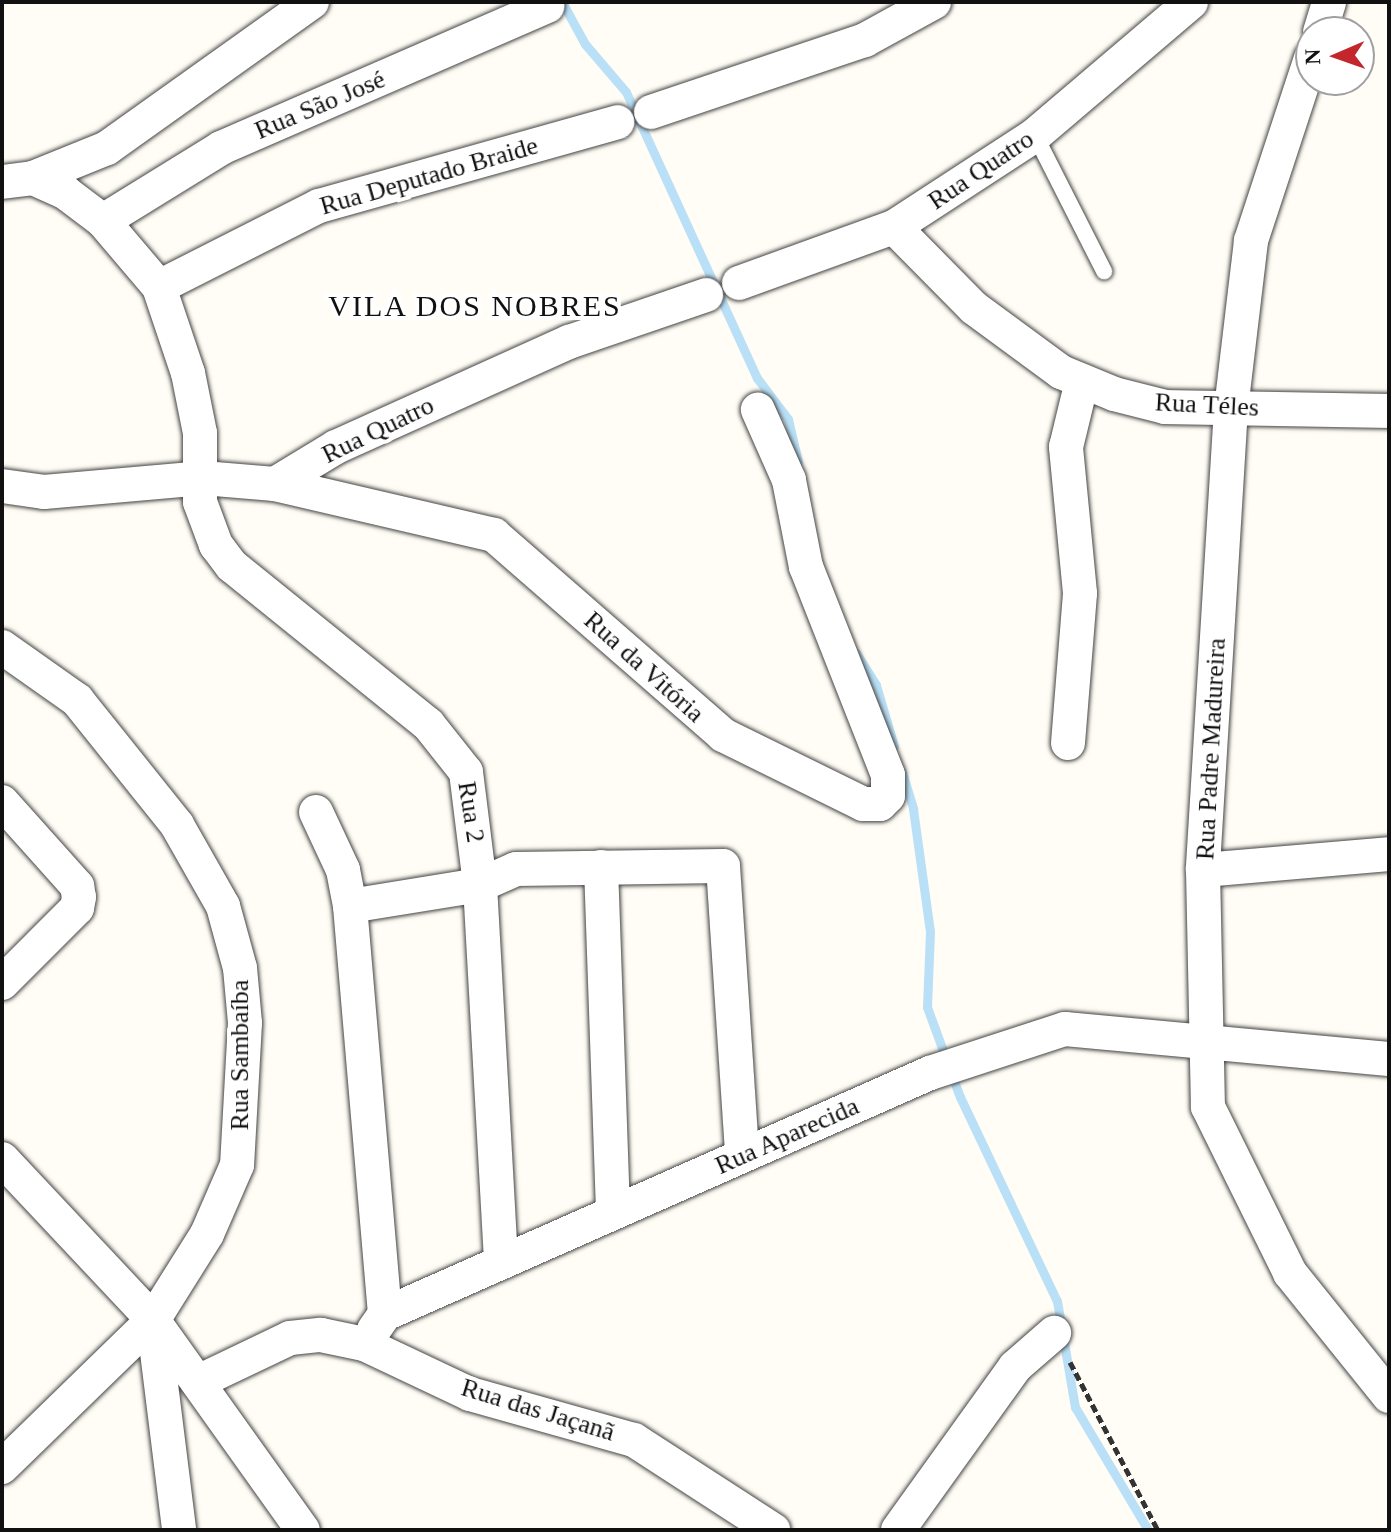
<!DOCTYPE html>
<html>
<head>
<meta charset="utf-8">
<style>
  body { margin:0 }
  #map { position:relative; width:1391px; height:1532px; overflow:hidden; background:#fffdf5; font-family:Georgia,serif }
  div>[style] { position:absolute }
  .stream>* { height:9px; margin:-4.5px; padding:0 4.5px; transform-origin:4.5px; border-radius:4.5px; background:#b9e0f7 }
  .path>* { height:5px; margin-top:-2.5px; transform-origin:0; background:repeating-linear-gradient(90deg,#333 0 8px,transparent 0 12px) }
  .roads { filter:drop-shadow(0 0 2px #444) drop-shadow(0 0 2px #444) }
  .service>* { height:16px; margin:-8px; padding:0 8px; transform-origin:8px; border-radius:8px; background:#fff }
  .minor>* { height:34px; margin:-17px; padding:0 17px; transform-origin:17px; border-radius:17px; background:#fff }
  span { translate:-50% -50%; white-space:nowrap; text-align:center; line-height:1.15; -webkit-text-stroke:8px #fff; paint-order:stroke }
  .street-label { font-size:26px; color:#111 }
  .quarter-label { font-size:30px; color:#111; letter-spacing:2px }
  .frame { position:absolute; inset:0; border:4px solid #111; pointer-events:none }
  .north { position:absolute; left:1295px; top:16px; width:80px; height:80px; box-sizing:border-box; background:#fff; border:2px solid #a0a0a0; border-radius:50%; rotate:268deg; font-size:22px; font-weight:700; line-height:32px; text-align:center; color:#111 }
  .north::after { content:''; display:block; margin:auto; width:28px; height:36px; background:#c4262e; clip-path:polygon(50% 0,100% 100%,50% 72%,0 100%) }
</style>
</head>
<body>
<div id="map">
  <div class="stream">
    <div style="left:562px;top:2px;width:48px;rotate:61.3deg"></div>
    <div style="left:585px;top:44px;width:63px;rotate:49.5deg"></div>
    <div style="left:626px;top:92px;width:315px;rotate:65.4deg"></div>
    <div style="left:757px;top:378px;width:51px;rotate:52.9deg"></div>
    <div style="left:788px;top:419px;width:44px;rotate:76.9deg"></div>
    <div style="left:856px;top:653px;width:38px;rotate:58deg"></div>
    <div style="left:876px;top:685px;width:64px;rotate:73.6deg"></div>
    <div style="left:902px;top:772px;width:39px;rotate:73deg"></div>
    <div style="left:913px;top:809px;width:124px;rotate:82.1deg"></div>
    <div style="left:930px;top:932px;width:75px;rotate:92.3deg"></div>
    <div style="left:927px;top:1007px;width:96px;rotate:69.9deg"></div>
    <div style="left:960px;top:1097px;width:226px;rotate:64.6deg"></div>
    <div style="left:1057px;top:1301px;width:108px;rotate:80.4deg"></div>
    <div style="left:1075px;top:1407px;width:143px;rotate:59.3deg"></div>
  </div>
  <div class="path">
    <div style="left:1070px;top:1362px;width:190px;rotate:62.4deg"></div>
  </div>
  <div class="roads">
    <div class="service">
      <div style="left:1035px;top:135px;width:153px;rotate:63.1deg"></div>
    </div>
    <div class="minor">
      <div style="left:1320px;top:32px;width:31px;rotate:-73deg"></div>
      <div style="left:1311px;top:58px;width:193px;rotate:108.2deg"></div>
      <div style="left:1251px;top:241px;width:168px;rotate:96.8deg"></div>
      <div style="left:1231px;top:408px;width:463px;rotate:93.5deg"></div>
      <div style="left:1203px;top:870px;width:237px;rotate:88.8deg"></div>
      <div style="left:1208px;top:1107px;width:185px;rotate:63.7deg"></div>
      <div style="left:1290px;top:1273px;width:158px;rotate:51.2deg"></div>
      <div style="left:651px;top:112px;width:226px;rotate:-18.6deg"></div>
      <div style="left:865px;top:40px;width:79px;rotate:-28.8deg"></div>
      <div style="left:33px;top:178px;width:80px;rotate:-22.1deg"></div>
      <div style="left:107px;top:148px;width:252px;rotate:-35.5deg"></div>
      <div style="left:2px;top:182px;width:31px;rotate:-7deg"></div>
      <div style="left:33px;top:178px;width:36px;rotate:24deg"></div>
      <div style="left:66px;top:193px;width:46px;rotate:37.1deg"></div>
      <div style="left:103px;top:221px;width:87px;rotate:49.7deg"></div>
      <div style="left:159px;top:287px;width:91px;rotate:71.4deg"></div>
      <div style="left:188px;top:373px;width:61px;rotate:78.7deg"></div>
      <div style="left:200px;top:433px;width:69px;rotate:90deg"></div>
      <div style="left:200px;top:502px;width:46px;rotate:69.6deg"></div>
      <div style="left:216px;top:545px;width:26px;rotate:53deg"></div>
      <div style="left:232px;top:566px;width:252px;rotate:38.9deg"></div>
      <div style="left:428px;top:724px;width:61px;rotate:51.6deg"></div>
      <div style="left:466px;top:772px;width:114px;rotate:82.9deg"></div>
      <div style="left:480px;top:885px;width:378px;rotate:86.8deg"></div>
      <div style="left:103px;top:221px;width:139px;rotate:-31.7deg"></div>
      <div style="left:221px;top:148px;width:356px;rotate:-23.5deg"></div>
      <div style="left:894px;top:227px;width:114px;rotate:45.4deg"></div>
      <div style="left:974px;top:308px;width:108px;rotate:36.3deg"></div>
      <div style="left:1061px;top:372px;width:57px;rotate:22.5deg"></div>
      <div style="left:1114px;top:394px;width:53px;rotate:14.3deg"></div>
      <div style="left:1165px;top:407px;width:224px;rotate:1deg"></div>
      <div style="left:739px;top:283px;width:165px;rotate:-19.9deg"></div>
      <div style="left:894px;top:227px;width:168px;rotate:-33.1deg"></div>
      <div style="left:1035px;top:135px;width:205px;rotate:-40.4deg"></div>
      <div style="left:159px;top:287px;width:179px;rotate:-26.9deg"></div>
      <div style="left:319px;top:206px;width:310px;rotate:-15.7deg"></div>
      <div style="left:275px;top:484px;width:71px;rotate:-31.2deg"></div>
      <div style="left:336px;top:447px;width:256px;rotate:-24.3deg"></div>
      <div style="left:569px;top:342px;width:145px;rotate:-18.9deg"></div>
      <div style="left:2px;top:486px;width:42px;rotate:8.1deg"></div>
      <div style="left:44px;top:492px;width:160px;rotate:-5deg"></div>
      <div style="left:203px;top:478px;width:72px;rotate:4.8deg"></div>
      <div style="left:275px;top:484px;width:225px;rotate:13.1deg"></div>
      <div style="left:494px;top:535px;width:304px;rotate:41.1deg"></div>
      <div style="left:723px;top:735px;width:156px;rotate:26.2deg"></div>
      <div style="left:863px;top:804px;width:17px"></div>
      <div style="left:880px;top:804px;width:11px;rotate:-45deg"></div>
      <div style="left:888px;top:796px;width:21px;rotate:-90deg"></div>
      <div style="left:888px;top:775px;width:224px;rotate:-111.5deg"></div>
      <div style="left:806px;top:567px;width:89px;rotate:-101.1deg"></div>
      <div style="left:789px;top:480px;width:77px;rotate:-113.9deg"></div>
      <div style="left:2px;top:647px;width:92px;rotate:35.2deg"></div>
      <div style="left:77px;top:700px;width:160px;rotate:51.3deg"></div>
      <div style="left:177px;top:825px;width:93px;rotate:60.4deg"></div>
      <div style="left:223px;top:906px;width:64px;rotate:74.7deg"></div>
      <div style="left:240px;top:968px;width:55px;rotate:84.8deg"></div>
      <div style="left:245px;top:1023px;width:142px;rotate:93.2deg"></div>
      <div style="left:237px;top:1165px;width:75px;rotate:113.5deg"></div>
      <div style="left:207px;top:1234px;width:102px;rotate:122.1deg"></div>
      <div style="left:153px;top:1320px;width:211px;rotate:135.8deg"></div>
      <div style="left:1068px;top:743px;width:150px;rotate:-85.4deg"></div>
      <div style="left:1080px;top:593px;width:147px;rotate:-95.5deg"></div>
      <div style="left:1066px;top:447px;width:68px;rotate:-76.4deg"></div>
      <div style="left:2px;top:802px;width:113px;rotate:48.2deg"></div>
      <div style="left:77px;top:886px;width:11px;rotate:80deg"></div>
      <div style="left:79px;top:897px;width:11px;rotate:100deg"></div>
      <div style="left:77px;top:908px;width:106px;rotate:135deg"></div>
      <div style="left:316px;top:812px;width:64px;rotate:65deg"></div>
      <div style="left:343px;top:870px;width:37px;rotate:79deg"></div>
      <div style="left:350px;top:906px;width:409px;rotate:85.1deg"></div>
      <div style="left:385px;top:1314px;width:19px;rotate:125deg"></div>
      <div style="left:601px;top:867px;width:345px;rotate:88deg"></div>
      <div style="left:1203px;top:870px;width:187px;rotate:-4.9deg"></div>
      <div style="left:350px;top:906px;width:132px;rotate:-9.2deg"></div>
      <div style="left:480px;top:885px;width:39px;rotate:-24deg"></div>
      <div style="left:516px;top:869px;width:207px;rotate:-0.8deg"></div>
      <div style="left:723px;top:866px;width:290px;rotate:86.2deg"></div>
      <div style="left:2px;top:1159px;width:221px;rotate:46.8deg"></div>
      <div style="left:153px;top:1320px;width:258px;rotate:54.5deg"></div>
      <div style="left:385px;top:1314px;width:596px;rotate:-23.86deg"></div>
      <div style="left:930px;top:1073px;width:142px;rotate:-18.1deg"></div>
      <div style="left:1065px;top:1029px;width:325px;rotate:5.3deg"></div>
      <div style="left:153px;top:1320px;width:212px;rotate:82.9deg"></div>
      <div style="left:200px;top:1381px;width:100px;rotate:-25.5deg"></div>
      <div style="left:290px;top:1338px;width:31px;rotate:-6deg"></div>
      <div style="left:321px;top:1335px;width:44px;rotate:11.8deg"></div>
      <div style="left:364px;top:1344px;width:117px;rotate:25.3deg"></div>
      <div style="left:470px;top:1394px;width:170px;rotate:15.7deg"></div>
      <div style="left:634px;top:1440px;width:166px;rotate:32.9deg"></div>
      <div style="left:898px;top:1530px;width:201px;rotate:-54.3deg"></div>
      <div style="left:1015px;top:1367px;width:52px;rotate:-41.1deg"></div>
    </div>
  </div>
  <div class="street-label">
    <span style="left:320px;top:105px;rotate:-23deg">Rua São José</span>
    <span style="left:981px;top:170px;rotate:-34deg">Rua Quatro</span>
    <span style="left:429px;top:176px;rotate:-16deg">Rua Deputado Braide</span>
    <span style="left:1207px;top:405px;rotate:3deg">Rua Téles</span>
    <span style="left:378px;top:430px;rotate:-26deg">Rua Quatro</span>
    <span style="left:644px;top:667px;rotate:42deg">Rua da Vitória</span>
    <span style="left:1211px;top:749px;rotate:-87deg">Rua Padre Madureira</span>
    <span style="left:471px;top:812px;rotate:81deg">Rua 2</span>
    <span style="left:240px;top:1055px;rotate:-90deg">Rua Sambaíba</span>
    <span style="left:787px;top:1136px;rotate:-24deg">Rua Aparecida</span>
    <span style="left:538px;top:1410px;rotate:17deg">Rua das Jaçanã</span>
  </div>
  <div class="quarter-label">
    <span style="left:475px;top:306px">VILA DOS NOBRES</span>
  </div>
  <div class="frame"></div>
  <div class="north">N</div>
</div>
</body>
</html>
